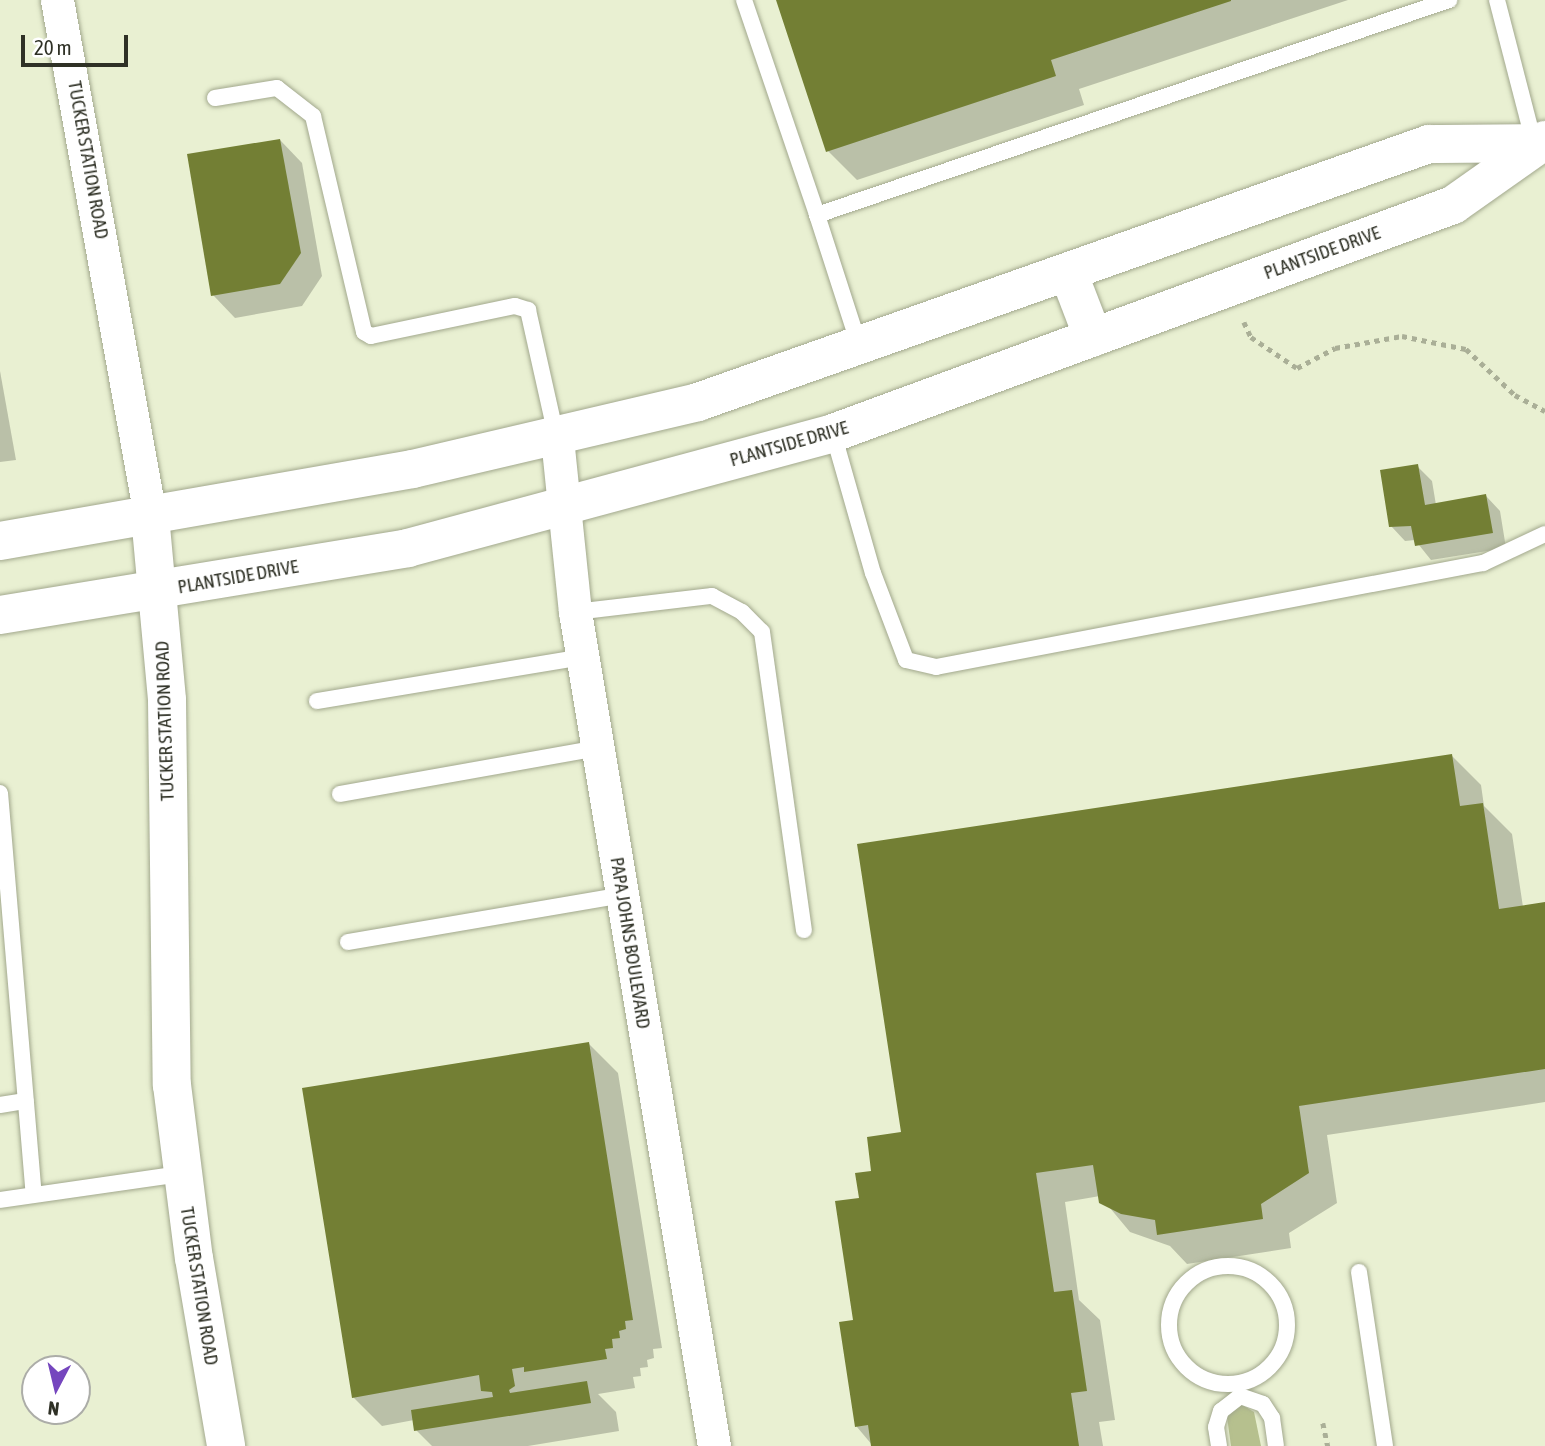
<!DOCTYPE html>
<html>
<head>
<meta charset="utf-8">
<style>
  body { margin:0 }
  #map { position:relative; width:1545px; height:1446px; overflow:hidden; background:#e9f0d2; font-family:"Asap Condensed",sans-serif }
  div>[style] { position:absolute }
  .green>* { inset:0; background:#b6c08e }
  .shadow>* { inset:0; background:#0003 }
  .building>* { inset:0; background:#737f34 }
  .path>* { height:4.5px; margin-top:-2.25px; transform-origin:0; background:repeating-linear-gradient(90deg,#aaaf97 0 5px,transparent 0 10px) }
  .roads { filter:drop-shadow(0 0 2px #a2a88d) drop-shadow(0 0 2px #a2a88d) }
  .lane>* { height:16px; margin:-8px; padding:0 8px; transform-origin:8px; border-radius:8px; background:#fff }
  .lane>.ring { margin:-8px; padding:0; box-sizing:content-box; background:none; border:16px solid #fff; border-radius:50% }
  .street>* { height:33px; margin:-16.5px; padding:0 16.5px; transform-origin:16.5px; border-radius:16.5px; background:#fff }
  .secondary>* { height:38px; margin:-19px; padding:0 19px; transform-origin:19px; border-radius:19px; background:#fff }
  span { translate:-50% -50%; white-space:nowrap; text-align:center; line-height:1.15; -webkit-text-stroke:6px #fff; paint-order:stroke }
  .street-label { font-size:19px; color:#2f3126 }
  .north { position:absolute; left:21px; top:1355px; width:70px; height:70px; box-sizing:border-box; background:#fff; border:2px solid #acada8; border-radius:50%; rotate:187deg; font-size:19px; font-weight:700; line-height:28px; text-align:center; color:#2f3126 }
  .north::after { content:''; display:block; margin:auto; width:24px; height:32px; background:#7546be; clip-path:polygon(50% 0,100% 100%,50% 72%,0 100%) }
  .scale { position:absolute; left:21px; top:35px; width:107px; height:32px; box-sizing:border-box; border:4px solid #2f3126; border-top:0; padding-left:9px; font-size:21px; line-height:24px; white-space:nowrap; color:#2f3126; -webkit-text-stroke:5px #fff; paint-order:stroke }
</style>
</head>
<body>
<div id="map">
  <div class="green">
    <div style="clip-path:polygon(1239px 1403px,1254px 1412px,1261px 1446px,1231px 1446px,1227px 1417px)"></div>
  </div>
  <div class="shadow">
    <div style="clip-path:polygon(778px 0,1348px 0,1079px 89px,1084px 105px,857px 180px,828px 151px)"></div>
    <div style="clip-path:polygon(280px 140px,302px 163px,322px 276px,302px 306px,235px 318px,213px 295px)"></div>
    <div style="clip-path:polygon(0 371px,16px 460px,0 462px)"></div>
    <div style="clip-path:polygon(1417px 466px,1432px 481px,1436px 505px,1486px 496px,1500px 511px,1506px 548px,1431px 560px,1415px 540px,1405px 541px,1391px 526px)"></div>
    <div style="clip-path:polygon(1452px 756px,1481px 785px,1484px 806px,1512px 834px,1523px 907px,1545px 904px,1545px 1102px,1327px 1135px,1337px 1203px,1289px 1233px,1291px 1248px,1187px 1264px,1170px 1246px,1130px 1232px,1100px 1196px,1065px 1202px,1079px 1300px,1100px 1320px,1115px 1420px,1099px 1422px,1103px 1446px,873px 1446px,857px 1427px,861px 1199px,873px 1173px,903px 1134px)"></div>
    <div style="clip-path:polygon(589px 1044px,618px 1073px,662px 1348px,653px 1349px,654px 1358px,647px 1360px,648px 1367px,640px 1368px,641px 1376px,633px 1377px,635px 1388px,598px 1394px,616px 1412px,619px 1431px,528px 1446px,432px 1446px,416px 1430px,414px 1420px,382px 1426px,353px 1397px)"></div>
  </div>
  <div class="building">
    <div style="clip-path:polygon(776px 0,1231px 0,1231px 1px,1051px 60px,1056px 76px,826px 152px)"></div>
    <div style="clip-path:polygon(280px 139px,301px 253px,280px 284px,211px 296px,187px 154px)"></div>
    <div style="clip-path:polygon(1418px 464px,1425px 505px,1486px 494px,1493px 533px,1415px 546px,1411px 526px,1389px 527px,1380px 470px)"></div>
    <div style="clip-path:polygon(1452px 754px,1460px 806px,1483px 803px,1499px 909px,1545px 902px,1545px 1069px,1299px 1106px,1309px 1173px,1261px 1204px,1263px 1219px,1157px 1235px,1155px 1220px,1121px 1214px,1099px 1203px,1093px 1165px,1036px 1173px,1054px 1292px,1072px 1290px,1087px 1391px,1071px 1393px,1079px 1446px,871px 1446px,868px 1425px,855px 1427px,839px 1322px,853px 1320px,835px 1201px,859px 1198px,855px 1173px,871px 1171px,867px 1137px,901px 1132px,857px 844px)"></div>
    <div style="clip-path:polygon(589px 1042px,633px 1320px,625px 1321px,626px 1329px,619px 1331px,620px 1338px,612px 1339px,613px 1348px,605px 1349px,607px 1359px,524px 1372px,524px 1367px,512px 1369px,515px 1386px,509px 1390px,510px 1393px,587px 1381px,591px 1403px,414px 1431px,411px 1410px,493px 1397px,492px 1392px,481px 1391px,479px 1375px,352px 1398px,302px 1088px)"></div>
  </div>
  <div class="path">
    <div style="left:1244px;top:322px;width:17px;rotate:65deg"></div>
    <div style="left:1251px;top:337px;width:55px;rotate:34deg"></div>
    <div style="left:1297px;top:368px;width:43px;rotate:-27.8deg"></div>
    <div style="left:1335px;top:348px;width:68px;rotate:-10.2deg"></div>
    <div style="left:1402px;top:336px;width:65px;rotate:11.5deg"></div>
    <div style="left:1466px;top:349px;width:67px;rotate:43.2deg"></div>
    <div style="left:1515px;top:395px;width:34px;rotate:28deg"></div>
    <div style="left:1323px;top:1423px;width:24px;rotate:78deg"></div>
  </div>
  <div class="roads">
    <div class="lane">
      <div style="left:744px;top:0;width:227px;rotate:71.2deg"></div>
      <div style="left:1497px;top:0;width:148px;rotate:75.5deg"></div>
      <div style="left:215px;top:98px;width:63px;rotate:-9.2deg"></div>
      <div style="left:277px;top:88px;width:46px;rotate:37.9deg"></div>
      <div style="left:313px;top:116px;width:222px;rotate:76.7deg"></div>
      <div style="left:364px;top:332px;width:8px;rotate:30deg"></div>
      <div style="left:371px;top:336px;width:147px;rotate:-11.8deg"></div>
      <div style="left:515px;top:306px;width:14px;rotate:17deg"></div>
      <div style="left:528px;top:310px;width:128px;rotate:77.4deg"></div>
      <div style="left:859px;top:345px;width:137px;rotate:-107.9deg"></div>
      <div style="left:817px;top:215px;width:668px;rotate:-18.79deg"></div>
      <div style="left:833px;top:433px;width:146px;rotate:74.1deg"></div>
      <div style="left:873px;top:573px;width:93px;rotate:69.2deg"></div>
      <div style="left:906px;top:660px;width:31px;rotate:13deg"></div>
      <div style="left:936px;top:667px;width:557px;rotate:-10.77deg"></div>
      <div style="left:1483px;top:563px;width:68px;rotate:-25.1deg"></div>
      <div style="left:575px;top:612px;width:138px;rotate:-6.7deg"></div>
      <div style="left:712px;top:596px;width:34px;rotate:28deg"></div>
      <div style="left:742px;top:612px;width:28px;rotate:45deg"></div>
      <div style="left:762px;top:632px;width:301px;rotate:82deg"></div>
      <div style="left:317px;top:701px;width:270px;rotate:-9.4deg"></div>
      <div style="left:0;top:793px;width:403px;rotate:85.2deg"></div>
      <div style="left:340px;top:794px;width:262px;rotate:-10.1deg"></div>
      <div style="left:348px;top:942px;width:278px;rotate:-9.7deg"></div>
      <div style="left:0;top:1105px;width:26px;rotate:-9deg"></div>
      <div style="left:0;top:1200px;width:183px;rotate:-8.2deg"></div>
      <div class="ring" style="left:1169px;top:1266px;width:102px;height:102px"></div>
      <div style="left:1359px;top:1272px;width:176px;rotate:81.5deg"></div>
      <div style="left:1219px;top:1446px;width:19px;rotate:-99deg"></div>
      <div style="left:1216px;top:1427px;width:17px;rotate:-73deg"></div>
      <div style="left:1221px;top:1411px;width:24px;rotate:-38deg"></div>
      <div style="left:1240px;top:1396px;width:24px;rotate:19deg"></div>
      <div style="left:1263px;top:1404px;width:17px;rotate:57deg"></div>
      <div style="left:1272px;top:1418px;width:28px;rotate:82deg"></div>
    </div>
    <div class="street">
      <div style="left:57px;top:0;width:524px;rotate:79.78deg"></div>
      <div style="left:557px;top:438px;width:175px;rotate:84.1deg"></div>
      <div style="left:575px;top:612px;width:846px;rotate:80.54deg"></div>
    </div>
    <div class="secondary">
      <div style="left:1068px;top:272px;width:70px;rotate:69deg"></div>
      <div style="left:150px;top:516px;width:185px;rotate:84.7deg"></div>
      <div style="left:167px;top:700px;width:385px;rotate:89.3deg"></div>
      <div style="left:172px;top:1085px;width:174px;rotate:82.8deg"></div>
      <div style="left:194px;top:1258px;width:191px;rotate:80.3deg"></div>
      <div style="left:0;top:541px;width:419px;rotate:-9.9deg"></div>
      <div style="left:413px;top:469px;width:293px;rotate:-13.2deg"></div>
      <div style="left:698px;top:402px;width:775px;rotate:-19.44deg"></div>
      <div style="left:1429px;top:144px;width:105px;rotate:-0.5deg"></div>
      <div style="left:0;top:615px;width:413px;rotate:-9.3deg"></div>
      <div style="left:408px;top:548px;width:440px;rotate:-15.1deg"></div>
      <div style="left:833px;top:433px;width:661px;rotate:-20.19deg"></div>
      <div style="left:1453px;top:205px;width:113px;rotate:-35.2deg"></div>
    </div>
  </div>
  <div class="street-label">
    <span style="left:88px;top:160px;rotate:80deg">TUCKER STATION ROAD</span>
    <span style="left:1322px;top:253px;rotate:-20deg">PLANTSIDE DRIVE</span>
    <span style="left:789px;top:444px;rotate:-16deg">PLANTSIDE DRIVE</span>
    <span style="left:238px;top:577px;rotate:-10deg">PLANTSIDE DRIVE</span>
    <span style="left:165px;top:721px;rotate:-92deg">TUCKER STATION ROAD</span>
    <span style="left:630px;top:943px;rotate:81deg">PAPA JOHNS BOULEVARD</span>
    <span style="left:199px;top:1286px;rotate:81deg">TUCKER STATION ROAD</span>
  </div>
  <div class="north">N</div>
  <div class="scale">20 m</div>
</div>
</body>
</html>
